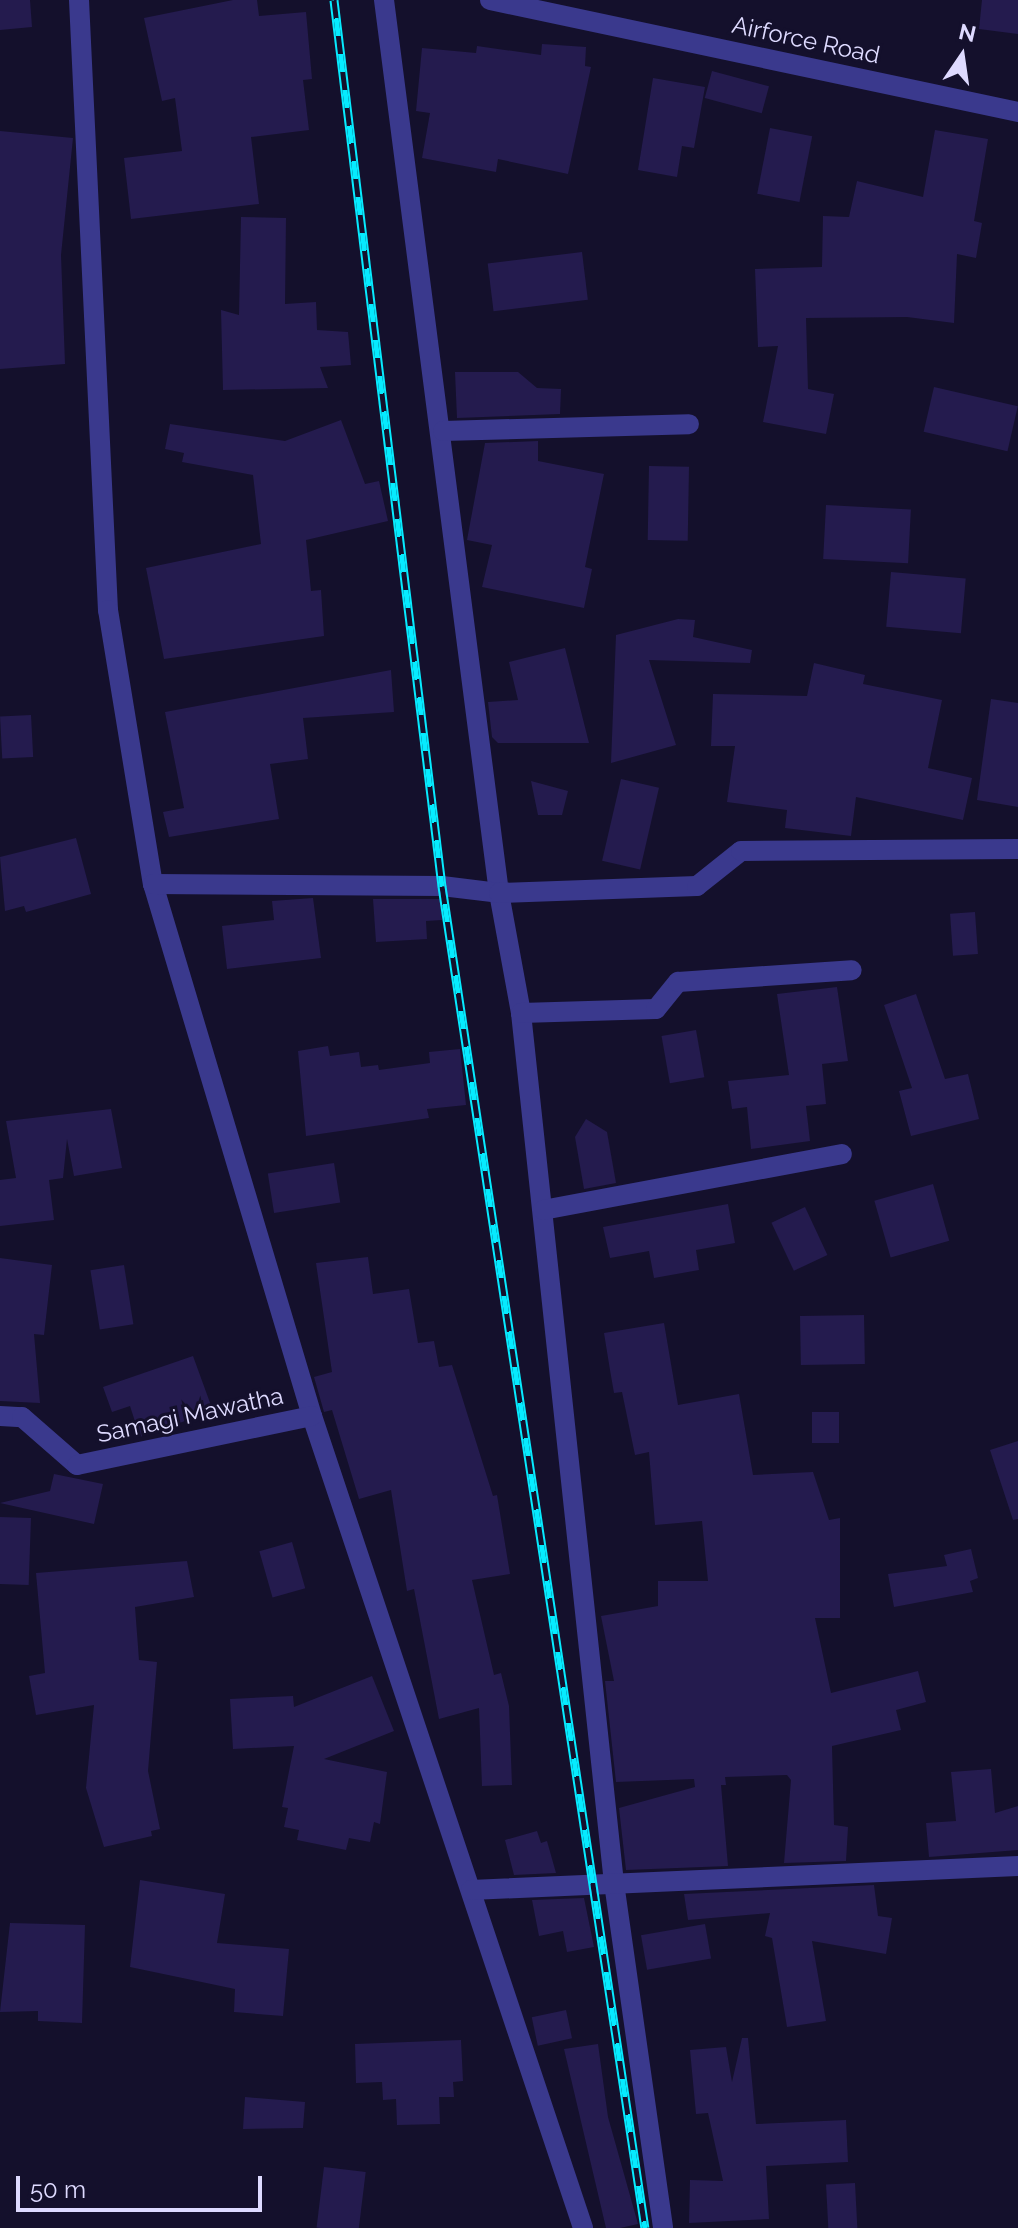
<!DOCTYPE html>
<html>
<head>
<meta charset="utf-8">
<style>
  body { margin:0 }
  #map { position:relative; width:1018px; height:2228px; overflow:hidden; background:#14102c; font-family:Raleway,sans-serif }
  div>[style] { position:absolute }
  .building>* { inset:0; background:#241b4e; transform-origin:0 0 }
  .minor>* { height:20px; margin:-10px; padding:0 10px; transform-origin:10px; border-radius:10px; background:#3a398d }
  .rail>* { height:9px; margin-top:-4.5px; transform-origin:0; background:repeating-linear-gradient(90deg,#14102c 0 18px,#06ebff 0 36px); box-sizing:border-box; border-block:2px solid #06ebff }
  span { translate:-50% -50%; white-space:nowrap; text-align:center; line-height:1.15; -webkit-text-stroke:6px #14102c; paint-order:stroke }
  .street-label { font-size:24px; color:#dedaff }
  .north { position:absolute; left:922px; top:16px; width:80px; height:80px; -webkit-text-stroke:6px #14102c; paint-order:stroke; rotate:13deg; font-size:22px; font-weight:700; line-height:32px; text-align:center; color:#dedaff }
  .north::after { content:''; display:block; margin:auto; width:28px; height:36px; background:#dedaff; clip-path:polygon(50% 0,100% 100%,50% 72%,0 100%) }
  .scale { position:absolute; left:16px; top:2176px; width:246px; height:36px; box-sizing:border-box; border:4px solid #dedaff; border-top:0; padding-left:10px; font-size:24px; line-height:28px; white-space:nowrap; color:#dedaff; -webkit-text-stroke:6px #14102c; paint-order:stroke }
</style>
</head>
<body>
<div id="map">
  <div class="building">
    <div style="clip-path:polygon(0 0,30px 0,32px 27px,0 30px)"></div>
    <div style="clip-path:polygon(233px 0,257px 0,259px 16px,306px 12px,312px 79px,303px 80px,309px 130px,251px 137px,259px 204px,131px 219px,124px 158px,182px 151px,175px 98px,162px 101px,144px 18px)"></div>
    <div style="clip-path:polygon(982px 0,1018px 0,1018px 34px,979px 29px)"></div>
    <div style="clip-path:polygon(542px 44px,586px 47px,585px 66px,591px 67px,568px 174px,498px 159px,496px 172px,422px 158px,430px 113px,416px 111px,422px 48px,476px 53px,477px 46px,541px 55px)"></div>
    <div style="left:712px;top:71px;width:59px;height:28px;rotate:15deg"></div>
    <div style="clip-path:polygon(653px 78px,705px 87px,694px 148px,682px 146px,677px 177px,638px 170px)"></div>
    <div style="left:770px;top:128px;width:43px;height:67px;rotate:11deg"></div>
    <div style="clip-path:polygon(935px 130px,988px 139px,974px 221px,982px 223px,976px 258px,957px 254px,954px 323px,907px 317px,806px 318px,808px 389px,834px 394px,826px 434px,763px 422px,778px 346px,758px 347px,755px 269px,822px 267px,823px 216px,849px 217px,857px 181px,923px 197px)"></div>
    <div style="clip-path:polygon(0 131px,73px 138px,61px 255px,65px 364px,0 369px)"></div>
    <div style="clip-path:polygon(241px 217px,286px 218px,285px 304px,316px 302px,317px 330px,348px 332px,351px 365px,320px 367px,328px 388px,223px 390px,221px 310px,239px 315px)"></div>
    <div style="left:582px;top:252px;width:48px;height:95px;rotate:83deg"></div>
    <div style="clip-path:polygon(455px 372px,518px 372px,537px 388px,561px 389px,560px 414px,457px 418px)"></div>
    <div style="left:934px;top:387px;width:86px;height:46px;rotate:13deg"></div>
    <div style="clip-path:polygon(341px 420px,365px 484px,379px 481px,388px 521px,306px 540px,311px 591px,321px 590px,324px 636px,164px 659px,146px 568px,261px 544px,253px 475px,182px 462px,184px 453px,165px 449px,170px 424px,285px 441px)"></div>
    <div style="clip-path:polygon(538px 441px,538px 461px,604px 474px,585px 567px,592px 569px,584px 608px,482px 587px,492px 545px,467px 540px,485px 443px)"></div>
    <div style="left:649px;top:466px;width:40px;height:74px;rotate:1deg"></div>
    <div style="left:826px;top:505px;width:85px;height:54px;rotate:3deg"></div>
    <div style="left:891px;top:572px;width:75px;height:55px;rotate:5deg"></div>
    <div style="clip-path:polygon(678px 619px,695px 620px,693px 637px,752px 650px,750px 663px,649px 660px,676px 745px,611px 763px,616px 635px)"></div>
    <div style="clip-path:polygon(565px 648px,589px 743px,498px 743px,492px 737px,488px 702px,518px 700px,509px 662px)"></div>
    <div style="clip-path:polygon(814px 663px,865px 675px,863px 684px,942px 700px,928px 768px,972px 778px,963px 820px,856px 797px,851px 836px,785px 828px,787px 810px,727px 802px,735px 746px,711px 746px,713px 694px,807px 696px)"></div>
    <div style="clip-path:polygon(391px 670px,394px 712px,303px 718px,308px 759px,270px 764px,279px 819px,169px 837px,163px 812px,184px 808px,165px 712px)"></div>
    <div style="clip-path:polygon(991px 699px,1018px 703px,1018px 807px,977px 800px)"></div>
    <div style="left:31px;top:715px;width:42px;height:31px;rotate:87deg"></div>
    <div style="left:621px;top:779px;width:39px;height:84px;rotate:13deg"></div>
    <div style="clip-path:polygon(531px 781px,568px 791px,562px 815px,538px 815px)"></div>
    <div style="clip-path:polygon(76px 838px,91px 894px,26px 912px,24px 906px,5px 911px,0 857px)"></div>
    <div style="clip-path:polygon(313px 898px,321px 958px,227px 969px,222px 926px,274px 920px,272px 901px)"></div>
    <div style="clip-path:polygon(373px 899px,441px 899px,442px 920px,426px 921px,427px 939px,376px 942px)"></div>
    <div style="left:975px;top:912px;width:42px;height:25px;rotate:86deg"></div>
    <div style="clip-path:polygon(837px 987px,848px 1061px,822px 1064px,826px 1104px,806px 1106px,810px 1141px,751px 1149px,747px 1107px,732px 1109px,728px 1081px,789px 1075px,777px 994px)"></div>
    <div style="clip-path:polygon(916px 994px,945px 1079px,968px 1074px,979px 1119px,911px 1136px,899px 1091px,912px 1088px,884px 1005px)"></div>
    <div style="left:696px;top:1030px;width:48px;height:35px;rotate:80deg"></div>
    <div style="clip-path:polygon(328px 1046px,330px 1056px,359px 1052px,361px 1067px,378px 1065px,379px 1070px,430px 1063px,429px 1052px,460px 1049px,466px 1105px,427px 1109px,429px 1118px,306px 1136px,298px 1051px)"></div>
    <div style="clip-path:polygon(111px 1109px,122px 1168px,74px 1176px,67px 1139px,63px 1178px,49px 1180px,54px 1220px,0 1226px,0 1180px,16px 1178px,6px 1121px)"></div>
    <div style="clip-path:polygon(586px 1119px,607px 1132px,616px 1183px,584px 1189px,575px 1137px)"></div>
    <div style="left:334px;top:1163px;width:40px;height:67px;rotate:81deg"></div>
    <div style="left:933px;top:1184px;width:59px;height:61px;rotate:74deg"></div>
    <div style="clip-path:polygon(728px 1204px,735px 1243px,696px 1250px,699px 1270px,654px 1278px,649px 1251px,610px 1258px,603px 1227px)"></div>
    <div style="left:805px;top:1207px;width:53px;height:37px;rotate:65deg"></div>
    <div style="clip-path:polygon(368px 1257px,373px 1294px,409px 1289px,418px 1343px,434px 1341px,439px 1367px,452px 1365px,493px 1496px,497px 1495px,510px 1574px,472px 1580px,494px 1675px,501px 1673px,509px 1706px,512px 1785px,482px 1786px,479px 1708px,439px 1719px,414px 1589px,407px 1591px,391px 1490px,359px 1499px,332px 1410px,324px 1412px,314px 1377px,332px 1372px,316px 1263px)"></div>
    <div style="clip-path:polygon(0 1258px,52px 1265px,44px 1335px,34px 1334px,40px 1403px,0 1401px)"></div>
    <div style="left:124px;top:1265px;width:60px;height:34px;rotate:81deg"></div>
    <div style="left:864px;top:1315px;width:49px;height:64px;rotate:89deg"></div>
    <div style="clip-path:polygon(664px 1323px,678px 1405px,739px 1394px,753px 1475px,813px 1472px,829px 1520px,840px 1518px,840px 1618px,815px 1618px,831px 1693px,918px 1671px,926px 1702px,896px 1710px,901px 1730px,832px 1746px,834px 1825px,848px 1827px,846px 1861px,784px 1863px,791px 1780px,787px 1775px,725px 1777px,726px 1785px,721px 1785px,728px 1866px,626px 1870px,619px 1808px,695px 1787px,694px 1779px,616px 1782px,605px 1681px,614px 1681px,601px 1616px,658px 1606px,658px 1581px,708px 1581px,702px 1521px,655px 1525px,649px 1452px,635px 1455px,622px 1392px,614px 1393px,610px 1370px,604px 1333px)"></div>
    <div style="clip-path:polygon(193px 1356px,213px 1411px,140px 1437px,130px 1406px,112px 1412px,103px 1387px)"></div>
    <div style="left:839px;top:1412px;width:31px;height:27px;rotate:90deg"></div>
    <div style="clip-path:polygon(1018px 1441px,1018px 1519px,1013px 1520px,990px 1450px)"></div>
    <div style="clip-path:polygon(54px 1474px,103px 1484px,94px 1524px,0 1503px,50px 1491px)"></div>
    <div style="left:0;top:1517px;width:31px;height:67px;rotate:2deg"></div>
    <div style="left:292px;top:1542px;width:48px;height:34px;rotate:74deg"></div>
    <div style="clip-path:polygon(971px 1549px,978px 1578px,970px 1581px,973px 1592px,894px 1607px,888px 1574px,947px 1566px,944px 1555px)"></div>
    <div style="clip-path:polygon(187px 1561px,194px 1597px,135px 1607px,139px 1660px,157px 1662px,148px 1771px,160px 1829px,151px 1831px,152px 1836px,104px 1847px,86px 1788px,94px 1705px,36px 1715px,29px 1676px,45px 1673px,36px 1573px)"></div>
    <div style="clip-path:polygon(372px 1676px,394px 1731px,324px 1759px,387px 1772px,380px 1824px,374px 1822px,370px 1842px,349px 1838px,346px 1850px,297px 1840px,299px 1830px,284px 1827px,288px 1808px,282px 1807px,294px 1746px,233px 1749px,230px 1699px,293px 1696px,294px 1707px)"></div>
    <div style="clip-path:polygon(991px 1769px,995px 1813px,1018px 1806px,1018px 1850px,929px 1857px,926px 1823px,956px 1821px,951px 1772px)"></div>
    <div style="clip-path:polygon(537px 1831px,541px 1843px,547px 1841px,556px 1873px,514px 1875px,505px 1840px)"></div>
    <div style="clip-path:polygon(140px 1880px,225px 1894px,217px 1943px,289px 1949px,283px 2016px,234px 2012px,235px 1989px,130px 1967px)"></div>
    <div style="clip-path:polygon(874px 1885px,878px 1916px,892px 1918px,886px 1954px,812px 1941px,826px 2021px,787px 2027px,772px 1938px,765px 1936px,770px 1913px,688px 1920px,684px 1894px)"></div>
    <div style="clip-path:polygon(584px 1898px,594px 1947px,567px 1952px,563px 1931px,539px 1936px,532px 1900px)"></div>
    <div style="clip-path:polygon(10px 1923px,85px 1925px,82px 2023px,38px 2021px,38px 2011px,0 2012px)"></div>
    <div style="left:705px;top:1924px;width:35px;height:65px;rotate:80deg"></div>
    <div style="left:566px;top:2010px;width:29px;height:35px;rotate:78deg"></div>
    <div style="clip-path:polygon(742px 2038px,748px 2038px,756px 2124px,846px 2120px,848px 2162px,766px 2166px,769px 2219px,689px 2223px,690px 2180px,723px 2181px,708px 2113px,696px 2114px,690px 2050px,726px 2047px,732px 2082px)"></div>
    <div style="clip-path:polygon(461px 2040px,463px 2081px,453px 2082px,454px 2097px,439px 2097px,440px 2124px,397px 2125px,396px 2099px,383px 2100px,382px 2082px,356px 2083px,355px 2044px)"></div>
    <div style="clip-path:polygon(598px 2044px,608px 2117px,638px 2224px,620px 2228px,606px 2228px,564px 2049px)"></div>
    <div style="clip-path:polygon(245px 2097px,305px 2102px,303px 2128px,243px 2129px)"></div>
    <div style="left:324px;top:2167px;width:42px;height:61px;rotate:7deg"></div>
    <div style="left:855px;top:2183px;width:45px;height:29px;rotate:87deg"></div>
  </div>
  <div class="minor">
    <div style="left:79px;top:0;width:611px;rotate:87.28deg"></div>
    <div style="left:108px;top:610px;width:278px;rotate:80.7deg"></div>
    <div style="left:153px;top:884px;width:555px;rotate:73.36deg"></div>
    <div style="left:312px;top:1416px;width:856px;rotate:71.54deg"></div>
    <div style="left:384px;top:0;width:900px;rotate:82.66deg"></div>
    <div style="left:499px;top:893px;width:122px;rotate:79.6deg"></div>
    <div style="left:521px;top:1013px;width:875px;rotate:83.9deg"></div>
    <div style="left:614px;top:1883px;width:348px;rotate:81.9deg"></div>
    <div style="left:490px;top:0;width:540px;rotate:11.98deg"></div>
    <div style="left:443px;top:431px;width:246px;rotate:-1.6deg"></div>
    <div style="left:153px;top:884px;width:289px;rotate:0.4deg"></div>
    <div style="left:442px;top:886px;width:57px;rotate:7deg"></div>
    <div style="left:499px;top:893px;width:198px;rotate:-2deg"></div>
    <div style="left:697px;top:886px;width:56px;rotate:-38.5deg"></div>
    <div style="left:741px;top:851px;width:277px;rotate:-0.4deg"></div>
    <div style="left:521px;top:1013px;width:135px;rotate:-1.7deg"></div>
    <div style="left:656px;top:1009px;width:35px;rotate:-51deg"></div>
    <div style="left:678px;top:982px;width:174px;rotate:-3.9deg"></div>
    <div style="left:543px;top:1210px;width:304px;rotate:-10.6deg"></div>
    <div style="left:0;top:1416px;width:22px;rotate:3deg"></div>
    <div style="left:22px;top:1417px;width:73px;rotate:41.1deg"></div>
    <div style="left:77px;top:1465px;width:240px;rotate:-11.8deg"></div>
    <div style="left:471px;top:1890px;width:548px;rotate:-2.51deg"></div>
  </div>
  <div class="rail">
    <div style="left:334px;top:0;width:893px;rotate:83.05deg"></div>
    <div style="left:442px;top:886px;width:1357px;rotate:81.4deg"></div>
  </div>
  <div class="street-label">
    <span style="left:806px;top:40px;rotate:12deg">Airforce Road</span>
    <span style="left:190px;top:1415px;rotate:-12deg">Samagi Mawatha</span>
  </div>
  <div class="north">N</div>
  <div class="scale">50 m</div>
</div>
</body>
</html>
